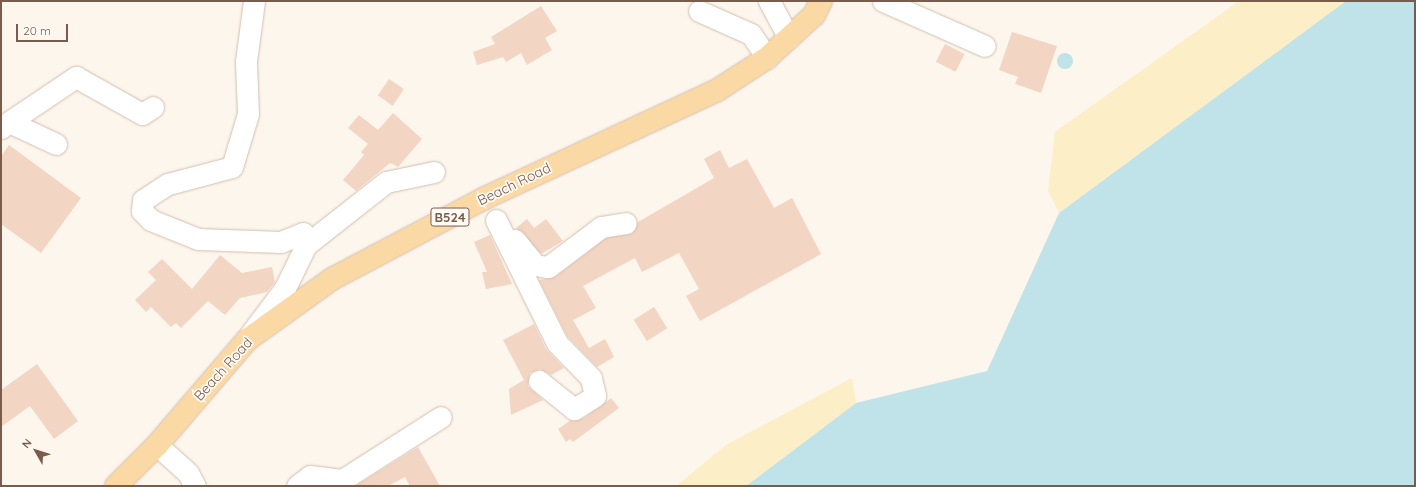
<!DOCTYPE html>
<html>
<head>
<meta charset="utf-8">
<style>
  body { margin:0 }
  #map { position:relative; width:1416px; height:487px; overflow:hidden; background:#fdf6ec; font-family:Quicksand,sans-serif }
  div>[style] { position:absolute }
  .sand>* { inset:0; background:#fcefc7 }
  .water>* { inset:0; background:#bfe3e8 }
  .round { border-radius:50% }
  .building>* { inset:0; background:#f3d5c3; transform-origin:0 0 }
  .roads { filter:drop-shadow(0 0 1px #d1beb0) drop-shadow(0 0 1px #d1beb0) }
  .minor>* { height:21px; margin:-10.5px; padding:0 10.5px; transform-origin:10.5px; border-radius:10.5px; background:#fff }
  .major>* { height:22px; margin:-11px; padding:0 11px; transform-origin:11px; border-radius:11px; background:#fbd9a5 }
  span { translate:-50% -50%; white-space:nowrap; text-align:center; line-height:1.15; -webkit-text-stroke:3.5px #fffaf3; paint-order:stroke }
  .shield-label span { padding:1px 3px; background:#fffaf3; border:1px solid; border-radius:3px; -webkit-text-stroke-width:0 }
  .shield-label { font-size:13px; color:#7a5c4d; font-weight:700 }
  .street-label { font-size:14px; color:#7a5c4d }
  .frame { position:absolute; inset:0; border:2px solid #7a5c4d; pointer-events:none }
  .north { position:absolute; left:16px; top:431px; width:40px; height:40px; -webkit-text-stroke:3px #fffaf3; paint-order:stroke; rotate:309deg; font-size:11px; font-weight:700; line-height:16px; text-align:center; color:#7a5c4d }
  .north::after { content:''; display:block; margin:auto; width:14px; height:18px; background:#7a5c4d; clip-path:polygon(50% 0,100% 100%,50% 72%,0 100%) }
  .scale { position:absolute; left:16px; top:24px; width:52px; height:18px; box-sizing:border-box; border:2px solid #7a5c4d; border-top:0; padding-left:5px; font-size:12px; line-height:14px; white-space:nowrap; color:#7a5c4d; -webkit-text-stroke:3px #fffaf3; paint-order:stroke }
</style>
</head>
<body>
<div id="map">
  <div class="sand">
    <div style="clip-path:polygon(1239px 1px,1346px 1px,1059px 213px,1048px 191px,1055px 132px)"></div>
    <div style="clip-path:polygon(852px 378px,856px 403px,746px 486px,676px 486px,726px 445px)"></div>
  </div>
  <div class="water">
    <div style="clip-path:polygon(1346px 1px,1415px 1px,1415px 486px,746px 486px,856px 403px,987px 371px,1059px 213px)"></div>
    <div class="round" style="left:1057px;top:53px;width:16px;height:16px"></div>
  </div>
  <div class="building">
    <div style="clip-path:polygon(541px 6px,557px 31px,545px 38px,552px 50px,527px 65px,521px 53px,506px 62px,503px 57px,477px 65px,473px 52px,495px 44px,491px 37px)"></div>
    <div style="clip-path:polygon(1012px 32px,1057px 46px,1041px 93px,1015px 84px,1018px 77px,999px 70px)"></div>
    <div style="left:945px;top:44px;width:22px;height:20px;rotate:27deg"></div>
    <div style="left:389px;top:79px;width:18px;height:20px;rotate:34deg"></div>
    <div style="clip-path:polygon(393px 113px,422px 139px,398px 167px,390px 163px,356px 191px,343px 180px,364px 155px,361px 152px,368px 144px,348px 128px,359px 115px,378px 130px)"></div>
    <div style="clip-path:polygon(9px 145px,81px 198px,41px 253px,1px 224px,1px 156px)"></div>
    <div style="clip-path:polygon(720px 150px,729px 168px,747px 159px,774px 208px,792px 198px,821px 254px,700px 321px,686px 296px,699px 289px,679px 253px,642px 272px,635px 258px,583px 286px,596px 308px,573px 320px,589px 348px,605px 339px,614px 357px,597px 367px,567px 336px,539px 280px,555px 277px,606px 238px,633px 233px,638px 222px,714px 178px,704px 159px)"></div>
    <div style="clip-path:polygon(527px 219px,534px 228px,546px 219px,563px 241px,541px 254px,516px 228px)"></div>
    <div style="clip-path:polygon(490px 235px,512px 284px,486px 289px,482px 272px,487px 272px,474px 242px)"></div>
    <div style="clip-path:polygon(220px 255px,242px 273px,272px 267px,275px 282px,267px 292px,240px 298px,225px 315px,208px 301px,181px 328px,176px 323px,171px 327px,151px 307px,146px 312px,135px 300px,156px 280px,148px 272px,162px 259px,192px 289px)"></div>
    <div style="left:654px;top:307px;width:25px;height:24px;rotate:58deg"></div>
    <div style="clip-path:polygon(534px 324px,546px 349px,564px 368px,551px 375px,540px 369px,530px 373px,528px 386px,543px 400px,511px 415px,509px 389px,524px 380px,503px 340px)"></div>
    <div style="clip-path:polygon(37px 364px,78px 421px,54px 439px,30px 406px,1px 427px,1px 390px)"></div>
    <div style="clip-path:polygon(611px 398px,619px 408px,573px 442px,570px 439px,566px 442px,558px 429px,571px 420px,584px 418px)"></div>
    <div style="clip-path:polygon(418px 447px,440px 486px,410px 486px,405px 477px,388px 486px,355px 486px)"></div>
  </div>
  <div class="roads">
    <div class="minor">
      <div style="left:769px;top:1px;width:42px;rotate:61.6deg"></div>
      <div style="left:883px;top:1px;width:111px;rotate:23.8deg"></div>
      <div style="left:699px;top:11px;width:57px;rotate:23.9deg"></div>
      <div style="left:751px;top:34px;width:29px;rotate:56deg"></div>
      <div style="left:9px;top:122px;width:81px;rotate:-33.9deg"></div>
      <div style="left:76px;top:77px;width:76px;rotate:29.3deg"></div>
      <div style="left:142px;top:114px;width:13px;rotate:-32deg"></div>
      <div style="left:1px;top:128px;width:10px;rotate:-37deg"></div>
      <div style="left:9px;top:122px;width:52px;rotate:25.1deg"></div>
      <div style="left:496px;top:220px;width:137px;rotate:63.6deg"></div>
      <div style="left:557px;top:343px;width:49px;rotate:45.8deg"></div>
      <div style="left:591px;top:378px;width:18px;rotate:77deg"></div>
      <div style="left:595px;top:396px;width:25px;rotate:148deg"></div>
      <div style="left:574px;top:409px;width:45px;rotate:-141.3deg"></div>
      <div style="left:515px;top:240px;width:32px;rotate:51deg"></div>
      <div style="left:535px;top:265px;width:13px;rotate:9deg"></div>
      <div style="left:548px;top:267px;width:66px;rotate:-37deg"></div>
      <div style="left:601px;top:227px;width:25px;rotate:-9deg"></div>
      <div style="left:306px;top:245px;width:102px;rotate:-38.2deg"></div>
      <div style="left:386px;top:182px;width:49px;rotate:-11.8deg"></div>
      <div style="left:249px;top:336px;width:60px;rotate:-53.1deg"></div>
      <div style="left:285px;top:288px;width:48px;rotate:-64deg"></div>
      <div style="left:306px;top:245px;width:12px;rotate:-104deg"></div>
      <div style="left:303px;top:233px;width:24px;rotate:158deg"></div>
      <div style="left:281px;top:242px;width:83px;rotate:-177.9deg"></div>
      <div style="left:198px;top:239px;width:51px;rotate:-158deg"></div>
      <div style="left:151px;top:220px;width:13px;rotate:-135deg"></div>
      <div style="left:142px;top:211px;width:11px;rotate:-85deg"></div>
      <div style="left:143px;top:200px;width:30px;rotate:-33deg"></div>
      <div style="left:168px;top:184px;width:66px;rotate:-14.9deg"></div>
      <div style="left:232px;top:167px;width:55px;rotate:-73.2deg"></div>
      <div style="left:248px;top:114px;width:53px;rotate:-92.2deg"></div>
      <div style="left:246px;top:61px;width:61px;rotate:-82.4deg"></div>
      <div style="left:157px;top:445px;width:42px;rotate:42.1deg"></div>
      <div style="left:188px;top:473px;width:15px;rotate:62deg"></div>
      <div style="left:297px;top:486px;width:16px;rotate:-38deg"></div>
      <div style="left:310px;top:476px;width:32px;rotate:7deg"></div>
      <div style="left:342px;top:480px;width:117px;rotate:-32.5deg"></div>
    </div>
    <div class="major">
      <div style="left:116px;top:486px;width:58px;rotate:-45deg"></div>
      <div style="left:157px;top:445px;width:138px;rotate:-49.4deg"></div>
      <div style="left:247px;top:340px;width:105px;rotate:-35.7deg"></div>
      <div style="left:332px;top:279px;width:173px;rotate:-27.9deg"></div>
      <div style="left:485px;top:198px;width:255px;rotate:-24.9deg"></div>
      <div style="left:716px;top:91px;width:61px;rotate:-32.9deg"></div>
      <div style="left:767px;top:58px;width:64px;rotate:-42.5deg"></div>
      <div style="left:814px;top:15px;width:16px;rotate:-63deg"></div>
    </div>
  </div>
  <div class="shield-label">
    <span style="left:450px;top:217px">B524</span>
  </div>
  <div class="street-label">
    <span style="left:514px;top:184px;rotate:-26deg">Beach Road</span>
    <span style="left:223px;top:369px;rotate:-48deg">Beach Road</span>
  </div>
  <div class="frame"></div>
  <div class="north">N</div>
  <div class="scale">20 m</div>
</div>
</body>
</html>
